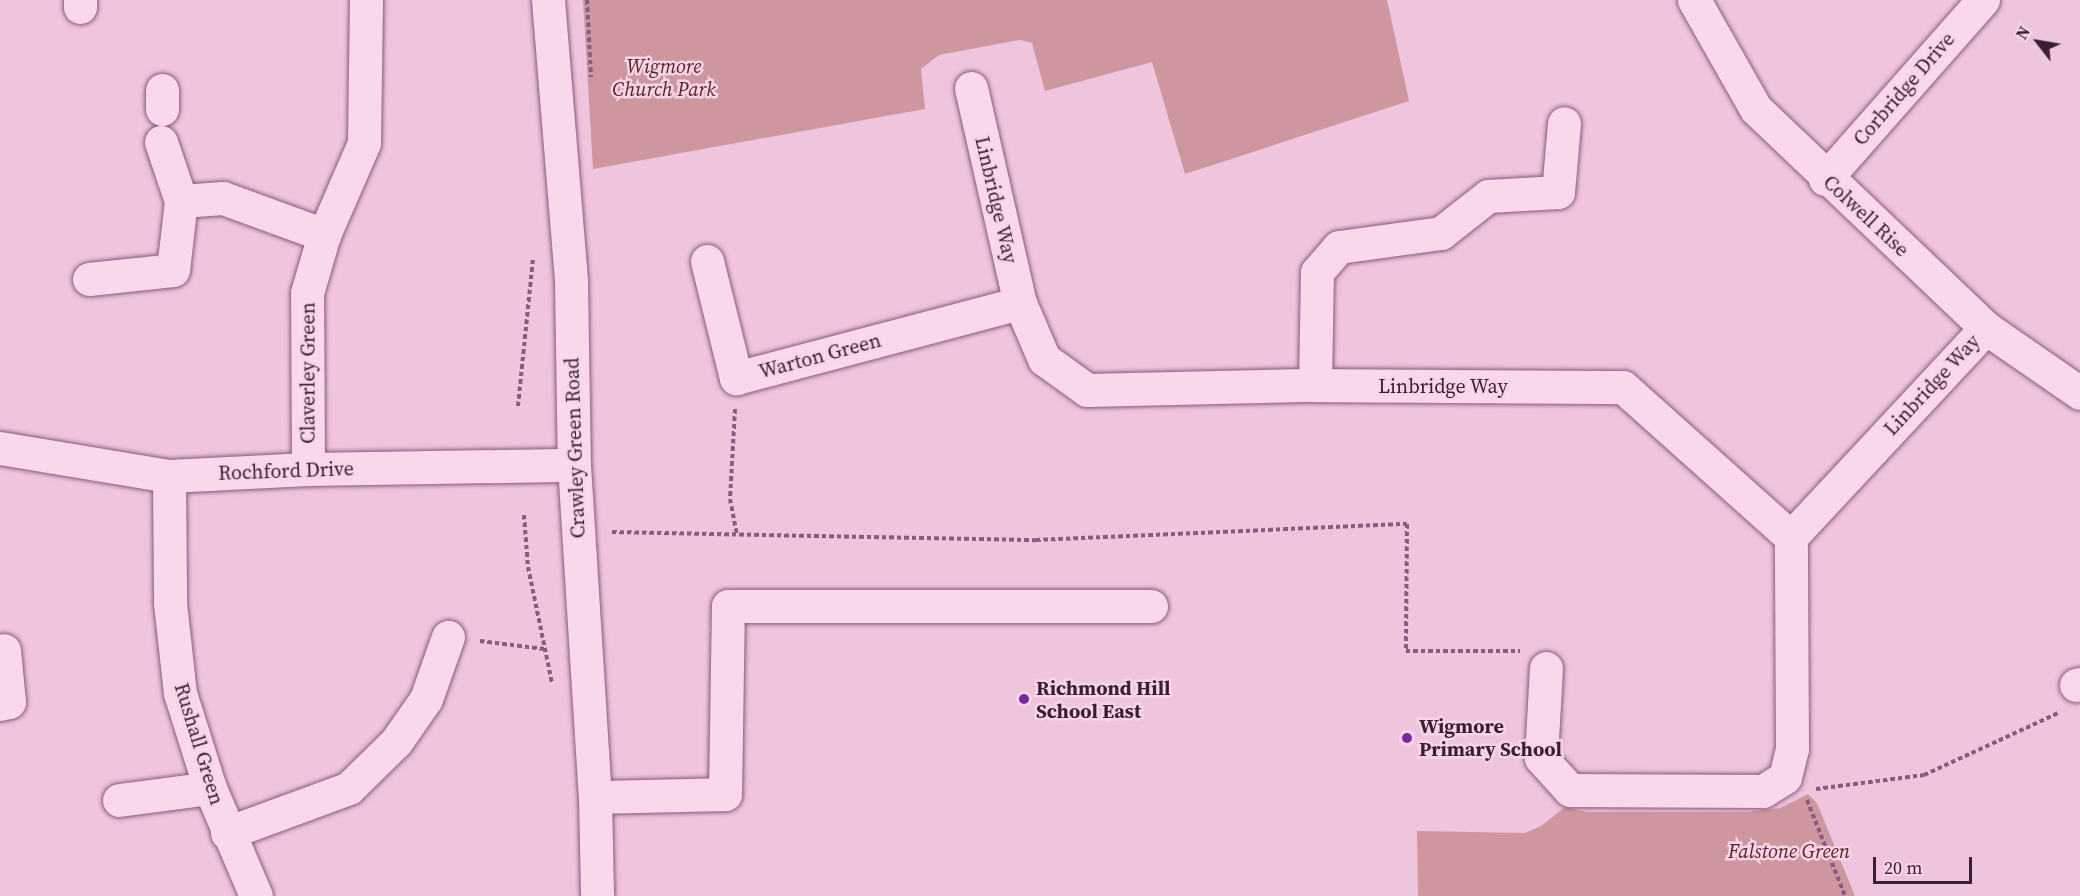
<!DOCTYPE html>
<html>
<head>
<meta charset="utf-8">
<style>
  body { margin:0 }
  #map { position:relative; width:2080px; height:896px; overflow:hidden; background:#efc4dd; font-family:"Source Serif 4",serif }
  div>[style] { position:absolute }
  .green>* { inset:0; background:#ce97a0 }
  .path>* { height:4px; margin-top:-2px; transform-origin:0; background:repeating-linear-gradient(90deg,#8b5a7f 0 4.5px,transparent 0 7.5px) }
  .roads { filter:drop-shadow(0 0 2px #8b5a7f) drop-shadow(0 0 2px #8b5a7f) }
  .minor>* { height:33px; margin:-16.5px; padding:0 16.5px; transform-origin:16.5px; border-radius:16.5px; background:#fad8eb }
  .dots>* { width:16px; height:16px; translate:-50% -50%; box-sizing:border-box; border:3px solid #f7d4e8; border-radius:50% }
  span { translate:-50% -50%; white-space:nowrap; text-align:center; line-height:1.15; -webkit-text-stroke:5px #f7d4e8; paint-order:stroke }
  .park-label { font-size:20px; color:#572426; font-style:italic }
  .street-label { font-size:20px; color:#3a1e35 }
  .poi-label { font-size:20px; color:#3a1e35; font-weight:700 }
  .left { translate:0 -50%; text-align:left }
  .north { position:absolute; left:2008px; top:12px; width:60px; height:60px; -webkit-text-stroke:4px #f7d4e8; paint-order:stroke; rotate:301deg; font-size:16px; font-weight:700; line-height:24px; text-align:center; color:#3a1e35 }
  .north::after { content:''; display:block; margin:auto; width:21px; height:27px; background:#3a1e35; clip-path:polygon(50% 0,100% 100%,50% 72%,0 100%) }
  .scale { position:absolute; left:1873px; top:857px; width:99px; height:27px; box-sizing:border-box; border:3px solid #3a1e35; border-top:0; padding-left:8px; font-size:18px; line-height:21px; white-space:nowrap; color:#3a1e35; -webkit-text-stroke:4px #f7d4e8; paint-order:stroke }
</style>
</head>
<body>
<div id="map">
  <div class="green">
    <div style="clip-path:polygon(583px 0,1387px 0,1409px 101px,1185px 174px,1152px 62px,1045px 91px,1032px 43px,1020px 40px,939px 55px,921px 69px,925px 109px,593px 169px)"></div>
    <div style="clip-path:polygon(1808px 794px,1817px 803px,1855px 896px,1418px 896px,1417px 831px,1525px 833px,1541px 826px,1565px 807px,1587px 812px,1747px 812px,1780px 808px)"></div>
  </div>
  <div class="path">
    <div style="left:587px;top:0;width:77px;rotate:87deg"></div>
    <div style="left:518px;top:406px;width:149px;rotate:-84.2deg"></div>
    <div style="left:735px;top:409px;width:90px;rotate:93.2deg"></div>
    <div style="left:730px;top:499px;width:36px;rotate:79deg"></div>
    <div style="left:524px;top:515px;width:52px;rotate:85.6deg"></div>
    <div style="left:528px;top:567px;width:118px;rotate:78.3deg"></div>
    <div style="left:612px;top:532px;width:424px;rotate:1.1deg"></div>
    <div style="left:1036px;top:540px;width:371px;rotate:-2.5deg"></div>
    <div style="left:1407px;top:524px;width:127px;rotate:90.5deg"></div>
    <div style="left:1406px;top:651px;width:114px"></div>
    <div style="left:480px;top:641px;width:65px;rotate:7deg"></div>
    <div style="left:1816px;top:789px;width:109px;rotate:-7.4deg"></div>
    <div style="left:1924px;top:775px;width:148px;rotate:-24.8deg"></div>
    <div style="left:1807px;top:800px;width:103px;rotate:68.4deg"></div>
  </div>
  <div class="roads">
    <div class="minor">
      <div style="left:80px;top:0;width:7px;rotate:90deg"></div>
      <div style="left:548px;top:0;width:282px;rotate:85.3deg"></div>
      <div style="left:571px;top:281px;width:184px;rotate:89.1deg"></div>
      <div style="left:574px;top:465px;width:333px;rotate:86.4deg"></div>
      <div style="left:595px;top:797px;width:99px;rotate:88.8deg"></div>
      <div style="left:1694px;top:0;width:125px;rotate:60.4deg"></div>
      <div style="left:1756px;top:109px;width:318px;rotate:43.6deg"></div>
      <div style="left:1986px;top:328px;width:114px;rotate:34.7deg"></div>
      <div style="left:971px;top:88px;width:221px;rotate:77.2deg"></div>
      <div style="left:1020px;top:303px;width:61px;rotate:66.8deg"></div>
      <div style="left:1044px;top:359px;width:53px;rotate:35.8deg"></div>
      <div style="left:1087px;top:390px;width:228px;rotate:-1.3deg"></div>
      <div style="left:1315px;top:385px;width:308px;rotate:0.4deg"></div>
      <div style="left:1623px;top:387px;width:225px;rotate:41.8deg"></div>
      <div style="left:1791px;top:537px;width:286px;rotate:-47deg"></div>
      <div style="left:162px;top:109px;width:19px;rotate:-90deg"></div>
      <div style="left:161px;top:142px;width:62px;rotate:71.3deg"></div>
      <div style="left:1825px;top:179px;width:239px;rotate:-48.6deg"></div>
      <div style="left:707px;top:261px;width:121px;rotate:76.1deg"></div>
      <div style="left:736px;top:378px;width:294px;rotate:-14.8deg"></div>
      <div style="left:89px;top:279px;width:84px;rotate:-6.1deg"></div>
      <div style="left:173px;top:270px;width:69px;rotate:-83.4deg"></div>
      <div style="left:181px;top:201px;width:42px;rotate:-4.1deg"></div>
      <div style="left:223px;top:198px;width:108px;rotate:20.1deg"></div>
      <div style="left:1315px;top:385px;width:113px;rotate:-89deg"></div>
      <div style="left:1317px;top:272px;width:33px;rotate:-49deg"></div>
      <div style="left:1339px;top:247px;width:103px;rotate:-7.8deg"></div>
      <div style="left:1441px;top:233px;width:60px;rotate:-38.2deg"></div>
      <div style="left:1488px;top:196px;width:70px;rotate:-3.3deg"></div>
      <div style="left:1558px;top:192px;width:69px;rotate:-85deg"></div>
      <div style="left:0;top:448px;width:171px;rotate:9.4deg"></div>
      <div style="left:169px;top:476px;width:139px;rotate:-2.9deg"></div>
      <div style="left:308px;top:469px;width:266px;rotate:-0.9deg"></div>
      <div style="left:308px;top:469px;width:176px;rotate:-90.3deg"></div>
      <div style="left:307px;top:293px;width:60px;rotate:-73.7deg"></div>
      <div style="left:324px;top:235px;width:100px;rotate:-66.5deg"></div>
      <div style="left:364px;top:143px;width:143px;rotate:-89.2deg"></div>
      <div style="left:169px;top:476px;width:127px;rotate:89.5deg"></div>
      <div style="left:170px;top:603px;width:91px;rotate:83.7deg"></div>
      <div style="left:180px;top:693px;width:100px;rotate:72.5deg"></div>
      <div style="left:210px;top:788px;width:117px;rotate:66.9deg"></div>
      <div style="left:1546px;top:668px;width:90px;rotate:93.2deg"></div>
      <div style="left:1541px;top:758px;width:43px;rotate:47.8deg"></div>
      <div style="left:1570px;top:790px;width:193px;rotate:0.3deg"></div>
      <div style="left:1763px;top:791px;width:26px;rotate:-32deg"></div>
      <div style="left:1785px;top:777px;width:29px;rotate:-76deg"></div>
      <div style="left:1792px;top:749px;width:212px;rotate:-90.3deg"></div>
      <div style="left:2076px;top:685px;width:4px;rotate:-14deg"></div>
      <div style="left:0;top:704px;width:9px;rotate:-13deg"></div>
      <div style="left:9px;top:702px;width:52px;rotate:-95.5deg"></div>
      <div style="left:595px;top:797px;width:130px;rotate:-1.3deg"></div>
      <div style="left:725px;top:794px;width:188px;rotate:-89.1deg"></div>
      <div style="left:728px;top:606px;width:423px"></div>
      <div style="left:119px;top:800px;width:92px;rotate:-7.5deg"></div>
      <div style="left:227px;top:833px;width:130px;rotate:-20.2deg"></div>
      <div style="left:349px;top:788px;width:66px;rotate:-44.4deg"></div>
      <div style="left:396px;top:742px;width:52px;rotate:-55.1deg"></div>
      <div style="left:426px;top:699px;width:66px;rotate:-70.5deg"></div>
    </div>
  </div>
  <div class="dots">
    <div style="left:1024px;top:699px;background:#7a289c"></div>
    <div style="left:1407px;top:738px;background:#7a289c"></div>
  </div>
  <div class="park-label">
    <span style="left:664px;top:78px">Wigmore<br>Church Park</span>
    <span style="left:1789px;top:851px">Falstone Green</span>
  </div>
  <div class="street-label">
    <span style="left:1904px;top:89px;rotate:-49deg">Corbridge Drive</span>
    <span style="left:996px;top:200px;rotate:77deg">Linbridge Way</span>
    <span style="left:1866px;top:216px;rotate:43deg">Colwell Rise</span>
    <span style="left:820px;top:356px;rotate:-15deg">Warton Green</span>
    <span style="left:308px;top:373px;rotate:-90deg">Claverley Green</span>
    <span style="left:1932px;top:385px;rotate:-47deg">Linbridge Way</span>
    <span style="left:1443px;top:386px">Linbridge Way</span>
    <span style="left:575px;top:448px;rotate:-92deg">Crawley Green Road</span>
    <span style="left:286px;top:471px;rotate:-2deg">Rochford Drive</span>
    <span style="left:199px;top:744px;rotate:73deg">Rushall Green</span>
  </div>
  <div class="poi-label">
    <span class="left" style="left:1036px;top:700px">Richmond Hill<br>School East</span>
    <span class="left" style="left:1419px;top:738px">Wigmore<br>Primary School</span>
  </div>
  <div class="north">N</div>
  <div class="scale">20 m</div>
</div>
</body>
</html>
